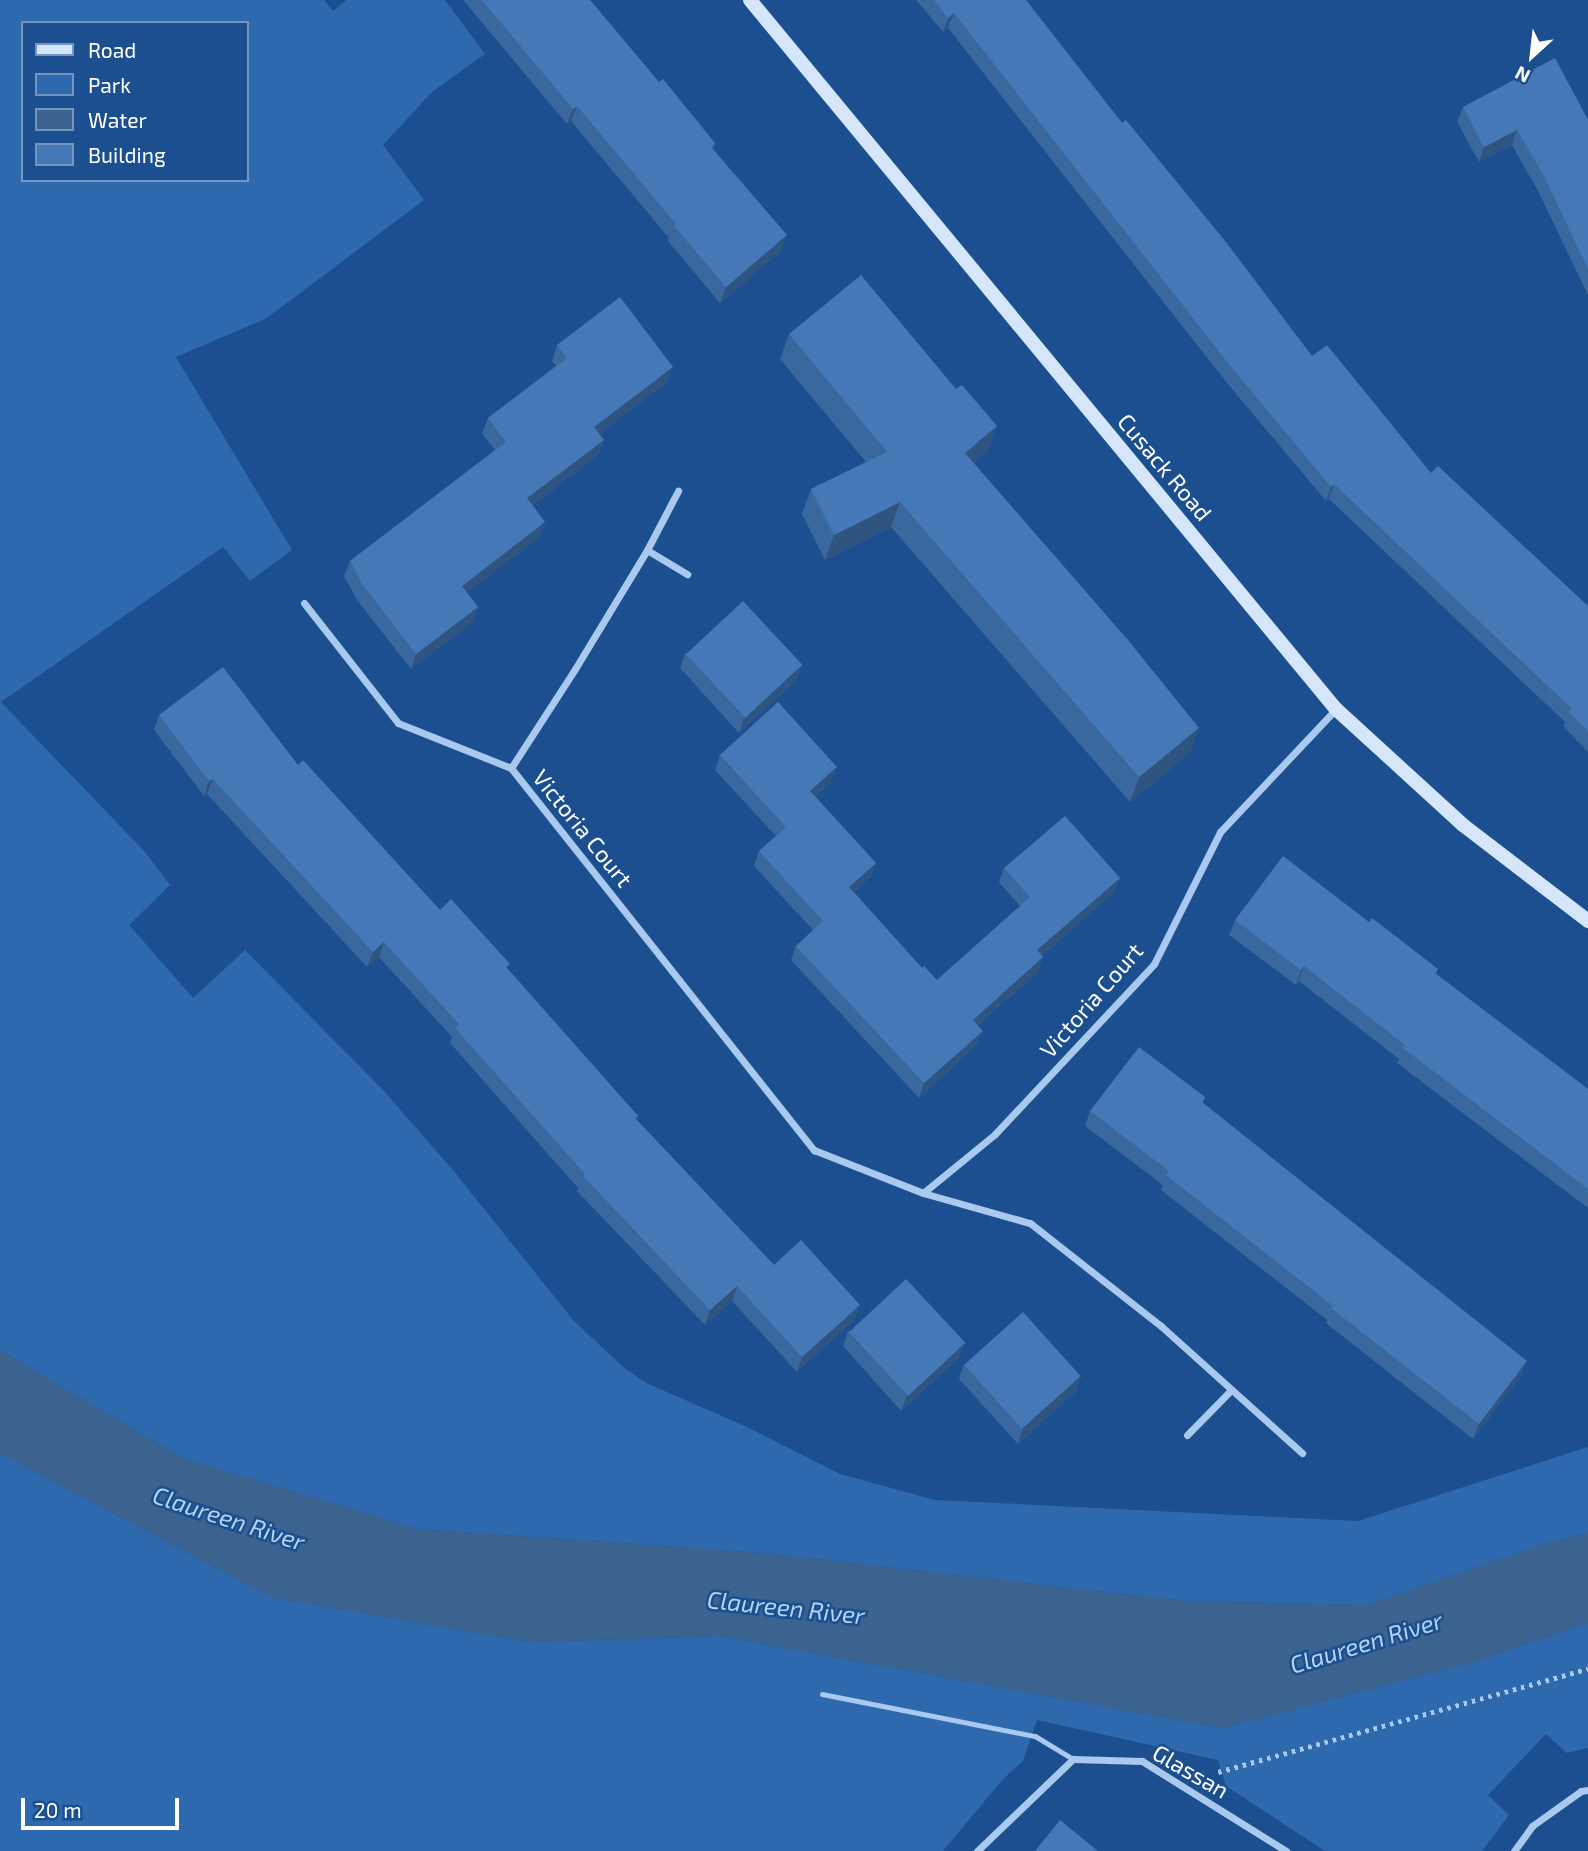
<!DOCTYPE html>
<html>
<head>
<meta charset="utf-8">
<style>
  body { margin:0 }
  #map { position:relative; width:1588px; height:1851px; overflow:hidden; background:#1b4f8f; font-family:"Exo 2",sans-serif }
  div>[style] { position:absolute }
  .green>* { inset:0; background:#2e69ad }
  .water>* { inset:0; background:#3c6290 }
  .path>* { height:4.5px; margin-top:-2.25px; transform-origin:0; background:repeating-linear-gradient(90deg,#a9c9ee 0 3.5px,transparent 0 8.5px) }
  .service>* { height:5px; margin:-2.5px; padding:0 2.5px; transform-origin:2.5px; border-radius:2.5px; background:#a9c9ee }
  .minor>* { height:7px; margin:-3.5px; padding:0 3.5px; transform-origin:3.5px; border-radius:3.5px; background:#a9c9ee }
  .secondary>* { height:14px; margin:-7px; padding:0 7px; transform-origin:7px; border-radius:7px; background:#d6e6fa }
  .wall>* { inset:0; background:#3a679d }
  .shaded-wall>* { inset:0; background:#305480 }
  .building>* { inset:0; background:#4478b7; transform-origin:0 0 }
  span { translate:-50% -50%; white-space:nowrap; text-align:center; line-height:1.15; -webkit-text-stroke:5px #1b4f8f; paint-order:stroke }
  .street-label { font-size:23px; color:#fff }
  .water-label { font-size:24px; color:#b5d3f5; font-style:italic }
  .legend { position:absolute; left:21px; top:21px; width:228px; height:161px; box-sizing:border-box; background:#1b4f8f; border:2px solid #7695bc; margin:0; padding:9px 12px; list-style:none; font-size:21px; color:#fff }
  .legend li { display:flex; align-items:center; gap:14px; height:35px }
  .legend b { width:35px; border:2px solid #7695bc }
  .north { position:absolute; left:1497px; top:21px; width:70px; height:70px; -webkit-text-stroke:5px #1b4f8f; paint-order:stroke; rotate:207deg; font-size:19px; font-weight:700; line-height:28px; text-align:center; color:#fff }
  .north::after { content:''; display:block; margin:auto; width:24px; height:32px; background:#fff; clip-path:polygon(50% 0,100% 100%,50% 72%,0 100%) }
  .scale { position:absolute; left:21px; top:1798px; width:158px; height:32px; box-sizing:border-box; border:4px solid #fff; border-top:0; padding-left:9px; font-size:21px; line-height:24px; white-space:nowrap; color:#fff; -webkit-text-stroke:5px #1b4f8f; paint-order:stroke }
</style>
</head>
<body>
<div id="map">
  <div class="green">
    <div style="clip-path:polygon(evenodd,0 0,324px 0,333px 11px,346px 0,445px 0,485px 54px,432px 92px,383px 145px,424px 200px,267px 318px,176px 357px,292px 550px,250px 581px,223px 547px,1px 702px,145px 852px,170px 885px,129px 925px,193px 998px,245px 950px,385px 1092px,452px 1169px,574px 1321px,622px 1366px,646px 1383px,745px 1426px,840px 1474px,935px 1500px,1358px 1521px,1588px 1447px,1588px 1533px,1542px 1545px,1366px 1605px,1184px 1601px,762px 1553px,418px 1529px,182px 1458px,0 1350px,0 0,23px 23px,247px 23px,247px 180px,23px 180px,23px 23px)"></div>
    <div style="clip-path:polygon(0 1453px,271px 1597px,530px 1642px,720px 1636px,1222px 1728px,1473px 1662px,1588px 1623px,1588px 1748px,1567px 1753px,1546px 1734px,1488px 1795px,1509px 1815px,1482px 1851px,1325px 1851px,1226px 1786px,1218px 1760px,1037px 1720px,1023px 1761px,1003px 1779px,943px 1851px,0 1851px)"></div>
  </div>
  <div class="water">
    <div style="clip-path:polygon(0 1350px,182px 1458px,418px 1529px,762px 1553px,1184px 1601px,1366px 1605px,1542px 1545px,1588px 1533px,1588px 1623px,1473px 1662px,1222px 1728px,720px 1636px,530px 1642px,271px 1597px,0 1453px)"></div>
  </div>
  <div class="path">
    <div style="left:1218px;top:1772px;width:384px;rotate:-15.6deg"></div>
  </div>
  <div class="service">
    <div style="left:822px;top:1694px;width:217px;rotate:11.2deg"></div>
    <div style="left:1035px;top:1736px;width:44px;rotate:31.2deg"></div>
  </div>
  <div class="minor">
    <div style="left:647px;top:550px;width:47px;rotate:31deg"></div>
    <div style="left:304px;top:603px;width:152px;rotate:51.9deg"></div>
    <div style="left:398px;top:723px;width:122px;rotate:21.7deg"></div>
    <div style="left:511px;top:768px;width:488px;rotate:51.6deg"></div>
    <div style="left:814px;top:1150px;width:117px;rotate:21.5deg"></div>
    <div style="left:923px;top:1193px;width:111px;rotate:15.7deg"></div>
    <div style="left:1030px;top:1223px;width:167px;rotate:38.2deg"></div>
    <div style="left:1161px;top:1326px;width:190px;rotate:42deg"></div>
    <div style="left:511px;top:768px;width:118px;rotate:-57.1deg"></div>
    <div style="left:575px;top:669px;width:139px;rotate:-58.8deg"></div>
    <div style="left:647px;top:550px;width:67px;rotate:-62.3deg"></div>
    <div style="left:923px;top:1193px;width:93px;rotate:-39.3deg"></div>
    <div style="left:995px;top:1134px;width:233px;rotate:-46.9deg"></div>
    <div style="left:1154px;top:964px;width:148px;rotate:-63.4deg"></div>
    <div style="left:1220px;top:832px;width:169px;rotate:-46.7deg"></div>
    <div style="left:1187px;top:1435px;width:63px;rotate:-45.6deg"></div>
    <div style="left:977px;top:1851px;width:133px;rotate:-43.8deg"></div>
    <div style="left:1073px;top:1759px;width:69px;rotate:1.7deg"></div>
    <div style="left:1142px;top:1761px;width:170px;rotate:32deg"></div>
    <div style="left:1514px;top:1851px;width:31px;rotate:-54deg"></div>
    <div style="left:1532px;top:1826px;width:60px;rotate:-35.5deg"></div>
    <div style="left:1581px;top:1791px;width:7px;rotate:-8deg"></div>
  </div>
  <div class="secondary">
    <div style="left:750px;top:0;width:920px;rotate:50.43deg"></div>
    <div style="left:1336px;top:709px;width:172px;rotate:42.4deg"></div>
    <div style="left:1463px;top:825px;width:158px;rotate:37.5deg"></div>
  </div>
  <div class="wall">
    <div style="clip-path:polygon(463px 0,590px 0,659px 82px,715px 143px,713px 149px,782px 250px,720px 303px,668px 241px,669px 238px,571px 121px,567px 124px)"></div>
    <div style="clip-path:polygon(916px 0,1026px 0,1122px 123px,1312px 356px,1431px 473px,1588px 606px,1588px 752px,1564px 727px,1565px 722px,1329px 499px,1326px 501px,1227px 383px,948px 28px,943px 32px)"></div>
    <div style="clip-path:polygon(1463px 107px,1588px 120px,1588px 295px,1538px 191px,1512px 145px,1479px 162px,1457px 122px)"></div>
    <div style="clip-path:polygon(789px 334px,988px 451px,974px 463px,1190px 753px,1130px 802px,891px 527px,825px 560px,802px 514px,811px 489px,866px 462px,780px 359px)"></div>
    <div style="clip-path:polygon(557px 345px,667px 382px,599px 434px,604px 440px,598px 455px,533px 505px,540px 537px,467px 592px,473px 622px,411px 669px,357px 600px,344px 576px,350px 561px,495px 450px,482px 434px,488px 418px,556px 366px,552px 361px)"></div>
    <div style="clip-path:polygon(685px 653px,802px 665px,796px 680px,739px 733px,680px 668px)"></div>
    <div style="clip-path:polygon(159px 715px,298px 765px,440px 910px,508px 969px,638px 1116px,636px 1119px,774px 1265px,854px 1320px,797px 1372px,732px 1301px,705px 1325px,577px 1191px,578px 1188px,450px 1043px,452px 1037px,379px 957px,367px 967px,207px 794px,204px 796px,154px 730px)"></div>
    <div style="clip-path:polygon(720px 755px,831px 782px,815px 796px,876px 863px,870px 877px,854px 892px,922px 968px,937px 980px,1020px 906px,999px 882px,1004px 868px,1120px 878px,1114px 892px,1042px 956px,1038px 972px,978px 1025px,977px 1045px,919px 1098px,791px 960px,796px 946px,813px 930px,754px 866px,759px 851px,776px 836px,715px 770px)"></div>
    <div style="clip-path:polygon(1235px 920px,1369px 922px,1438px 969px,1436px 974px,1588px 1089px,1588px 1208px,1397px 1063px,1399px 1059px,1299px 981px,1296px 985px,1229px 935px)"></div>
    <div style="clip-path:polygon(1205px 1097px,1203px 1103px,1521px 1376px,1473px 1439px,1326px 1323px,1327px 1320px,1161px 1190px,1163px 1185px,1085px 1126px,1090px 1111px)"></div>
    <div style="clip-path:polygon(848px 1331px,959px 1358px,901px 1411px,843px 1346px)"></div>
    <div style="clip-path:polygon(964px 1364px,1081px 1376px,1076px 1391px,1018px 1444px,959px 1379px)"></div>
  </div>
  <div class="shaded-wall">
    <div style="clip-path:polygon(954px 13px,948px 28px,943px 32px,948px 18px)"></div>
    <div style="clip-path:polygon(577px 106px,571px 121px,567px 124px,573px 109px)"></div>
    <div style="clip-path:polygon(1517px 130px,1512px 145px,1479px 162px,1484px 147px)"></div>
    <div style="clip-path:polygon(787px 235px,782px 250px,720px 303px,726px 287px)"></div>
    <div style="clip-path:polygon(673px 367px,667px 382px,588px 442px,594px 427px)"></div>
    <div style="clip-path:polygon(997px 426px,988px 451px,956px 478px,965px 453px)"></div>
    <div style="clip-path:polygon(604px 440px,598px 455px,522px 513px,527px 498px)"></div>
    <div style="clip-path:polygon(1334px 484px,1329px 499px,1326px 501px,1331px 487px)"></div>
    <div style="clip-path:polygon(900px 502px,891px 527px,825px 560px,834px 535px)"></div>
    <div style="clip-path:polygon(545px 522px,540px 537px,456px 601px,462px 586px)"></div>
    <div style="clip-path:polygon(478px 607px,473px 622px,411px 669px,416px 654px)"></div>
    <div style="clip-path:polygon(802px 665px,796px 680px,739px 733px,744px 718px)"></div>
    <div style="clip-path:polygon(1199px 728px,1190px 753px,1130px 802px,1139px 777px)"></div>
    <div style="clip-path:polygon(837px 767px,831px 782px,805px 806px,810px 791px)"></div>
    <div style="clip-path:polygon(213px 779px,207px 794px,204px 796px,209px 781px)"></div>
    <div style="clip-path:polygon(876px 863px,870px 877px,844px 901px,849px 887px)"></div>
    <div style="clip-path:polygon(1120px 878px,1114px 892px,1032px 965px,1037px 950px)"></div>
    <div style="clip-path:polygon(384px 942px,379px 957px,367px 967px,373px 952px)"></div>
    <div style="clip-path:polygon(1043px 957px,1038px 972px,967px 1034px,973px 1020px)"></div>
    <div style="clip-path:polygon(1304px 966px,1299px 981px,1296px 985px,1301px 970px)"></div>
    <div style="clip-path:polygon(983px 1031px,977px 1045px,919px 1098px,924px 1083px)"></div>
    <div style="clip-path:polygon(737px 1286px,732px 1301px,705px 1325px,710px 1310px)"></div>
    <div style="clip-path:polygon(860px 1305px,854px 1320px,797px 1372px,802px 1357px)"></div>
    <div style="clip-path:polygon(965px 1343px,959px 1358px,901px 1411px,907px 1396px)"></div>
    <div style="clip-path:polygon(1527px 1361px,1521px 1376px,1473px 1439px,1479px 1424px)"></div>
    <div style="clip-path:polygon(1081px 1376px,1076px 1391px,1018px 1444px,1023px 1428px)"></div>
  </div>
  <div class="building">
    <div style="clip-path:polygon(482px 0,590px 0,659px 82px,663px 79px,715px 143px,711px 147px,787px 235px,726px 287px,674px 226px,676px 224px,577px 106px,573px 109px)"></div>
    <div style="clip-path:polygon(934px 0,1026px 0,1122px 123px,1126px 120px,1226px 242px,1312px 356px,1327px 345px,1431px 473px,1438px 466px,1588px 606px,1588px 731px,1569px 712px,1572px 709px,1334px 484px,1331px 487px,1232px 368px,954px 13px,948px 18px)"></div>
    <div style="clip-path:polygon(1555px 58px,1588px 120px,1588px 269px,1544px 176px,1517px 130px,1484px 147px,1463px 107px)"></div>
    <div style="clip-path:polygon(861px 275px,956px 389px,962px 385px,997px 426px,965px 453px,1128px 640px,1199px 728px,1139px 777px,900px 502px,834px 535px,811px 489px,887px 452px,789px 334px)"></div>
    <div style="clip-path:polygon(620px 297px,673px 367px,594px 427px,604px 440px,527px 498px,545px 522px,462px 586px,478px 607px,416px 654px,363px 585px,350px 561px,506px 442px,488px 418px,567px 358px,557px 345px)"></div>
    <div style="left:743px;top:601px;width:87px;height:78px;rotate:47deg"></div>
    <div style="clip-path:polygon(223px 667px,298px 765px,303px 760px,440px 910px,451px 899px,510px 964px,506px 967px,638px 1116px,635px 1118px,774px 1265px,801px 1240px,860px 1305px,802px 1357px,737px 1286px,710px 1310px,583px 1176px,585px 1174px,455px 1028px,459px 1024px,384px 942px,373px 952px,213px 779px,209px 781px,159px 715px)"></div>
    <div style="clip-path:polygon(778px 702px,837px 767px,810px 791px,876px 863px,849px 887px,922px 968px,924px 966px,937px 980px,1030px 897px,1004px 868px,1065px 816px,1120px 878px,1037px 950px,1043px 957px,973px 1020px,983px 1031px,924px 1083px,796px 946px,823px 921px,759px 851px,786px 827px,720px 755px)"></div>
    <div style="clip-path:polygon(1283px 856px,1369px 922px,1372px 918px,1438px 969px,1435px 973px,1588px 1089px,1588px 1189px,1403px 1048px,1405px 1045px,1304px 966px,1301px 970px,1235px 920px)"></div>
    <div style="clip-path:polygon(1139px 1047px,1205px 1097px,1202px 1102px,1527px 1361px,1479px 1424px,1331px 1308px,1333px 1306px,1166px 1175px,1169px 1171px,1090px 1111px)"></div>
    <div style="left:906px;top:1279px;width:87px;height:78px;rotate:47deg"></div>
    <div style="left:1023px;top:1312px;width:86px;height:79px;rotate:48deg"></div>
    <div style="clip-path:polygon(1060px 1820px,1098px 1851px,1035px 1851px)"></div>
  </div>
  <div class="street-label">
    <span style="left:1165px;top:467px;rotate:50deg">Cusack Road</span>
    <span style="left:583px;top:828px;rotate:51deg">Victoria Court</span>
    <span style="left:1091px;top:1000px;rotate:-49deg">Victoria Court</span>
    <span style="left:1191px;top:1771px;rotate:30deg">Glassan</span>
  </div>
  <div class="water-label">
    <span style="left:229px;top:1518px;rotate:18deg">Claureen River</span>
    <span style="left:786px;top:1607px;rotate:6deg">Claureen River</span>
    <span style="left:1366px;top:1642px;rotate:-17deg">Claureen River</span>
  </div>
  <ul class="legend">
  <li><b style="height:9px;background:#d6e6fa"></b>Road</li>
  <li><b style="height:19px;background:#2e69ad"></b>Park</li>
  <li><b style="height:19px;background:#3c6290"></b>Water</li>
  <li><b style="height:19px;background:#4478b7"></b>Building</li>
  </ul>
  <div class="north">N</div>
  <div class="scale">20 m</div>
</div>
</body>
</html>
